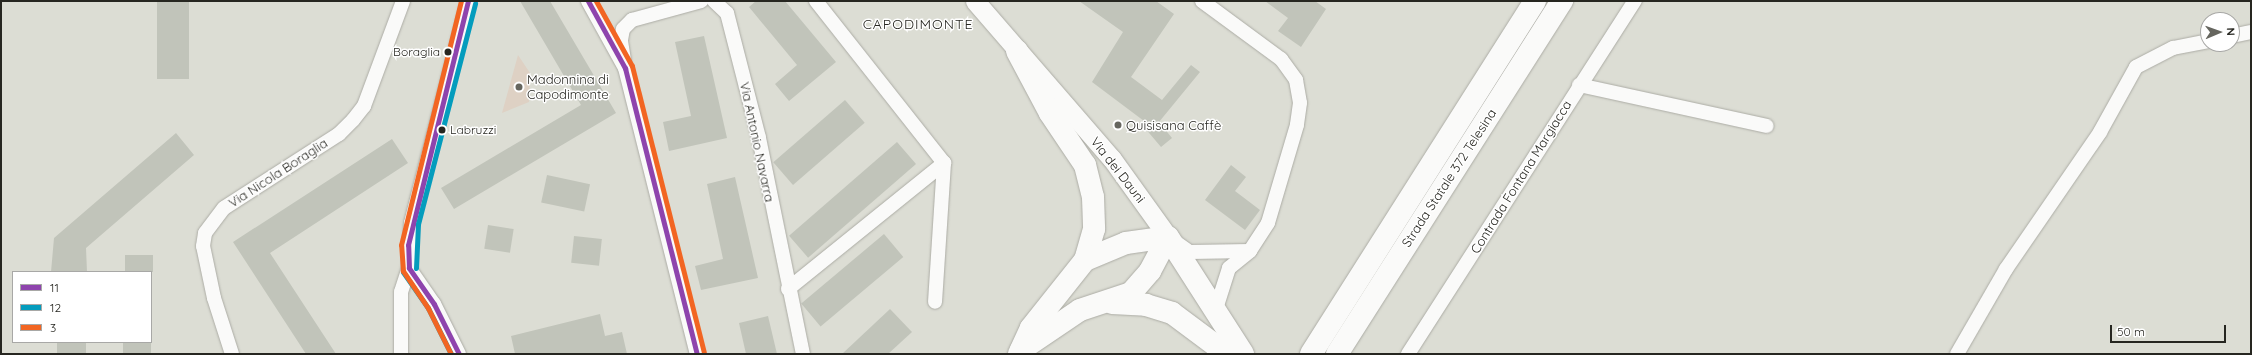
<!DOCTYPE html>
<html>
<head>
<meta charset="utf-8">
<style>
  body { margin:0 }
  #map { position:relative; width:2252px; height:355px; overflow:hidden; background:#dcddd4; font-family:Quicksand,sans-serif }
  div>[style] { position:absolute }
  .green>* { inset:0; background:#ded1c4 }
  .building>* { inset:0; background:#c1c4ba; transform-origin:0 0 }
  .roads { filter:drop-shadow(0 0 1px #acaca5) drop-shadow(0 0 1px #acaca5) }
  .minor>* { height:14px; margin:-7px; padding:0 7px; transform-origin:7px; border-radius:7px; background:#fafaf9 }
  .secondary>* { height:19px; margin:-9.5px; padding:0 9.5px; transform-origin:9.5px; border-radius:9.5px; background:#fafaf9 }
  .primary>* { height:22px; margin:-11px; padding:0 11px; transform-origin:11px; border-radius:11px; background:#fafaf9 }
  .trunk>* { height:22px; margin:-11px; padding:0 11px; transform-origin:11px; border-radius:11px; background:#fafaf9 }
  .bus-1>* { height:5px; margin:-2.5px; padding:0 2.5px; transform-origin:2.5px; border-radius:2.5px; background:#8e44ad }
  .bus-2>* { height:5px; margin:-2.5px; padding:0 2.5px; transform-origin:2.5px; border-radius:2.5px; background:#049cbd }
  .bus-3>* { height:5px; margin:-2.5px; padding:0 2.5px; transform-origin:2.5px; border-radius:2.5px; background:#f26522 }
  .dots>* { width:11px; height:11px; translate:-50% -50%; box-sizing:border-box; border:2px solid #fff; border-radius:50% }
  span { translate:-50% -50%; white-space:nowrap; text-align:center; line-height:1.15; -webkit-text-stroke:3px #fff; paint-order:stroke }
  .bus-label { font-size:12px; color:#262620 }
  .right { translate:-100% -50%; text-align:right }
  .left { translate:0 -50%; text-align:left }
  .poi-label { font-size:13px; color:#262620 }
  .street-label { font-size:13px; color:#262620 }
  .neighbourhood-label { font-size:14px; color:#262620; letter-spacing:1px }
  .frame { position:absolute; inset:0; border:2px solid #262620; pointer-events:none }
  .legend { position:absolute; left:12px; top:271px; width:140px; height:72px; box-sizing:border-box; background:#fff; border:1px solid #a8a8a6; margin:0; padding:5px 7px; list-style:none; font-size:12px; color:#262620 }
  .legend li { display:flex; align-items:center; gap:8px; height:20px }
  .legend b { width:20px; border:1px solid #a8a8a6 }
  .north { position:absolute; left:2200px; top:12px; width:40px; height:40px; box-sizing:border-box; background:#fff; border:1px solid #a8a8a6; border-radius:50%; rotate:88deg; font-size:11px; font-weight:700; line-height:16px; text-align:center; color:#262620 }
  .north::after { content:''; display:block; margin:auto; width:14px; height:18px; background:#66665f; clip-path:polygon(50% 0,100% 100%,50% 72%,0 100%) }
  .scale { position:absolute; left:2110px; top:325px; width:116px; height:18px; box-sizing:border-box; border:2px solid #262620; border-top:0; padding-left:5px; font-size:12px; line-height:14px; white-space:nowrap; color:#262620; -webkit-text-stroke:3px #fff; paint-order:stroke }
</style>
</head>
<body>
<div id="map">
  <div class="green">
    <div style="clip-path:polygon(518px 55px,530px 73px,529px 102px,502px 113px)"></div>
  </div>
  <div class="building">
    <div style="left:157px;top:1px;width:32px;height:78px"></div>
    <div style="clip-path:polygon(520px 1px,550px 1px,616px 113px,454px 209px,441px 188px,581px 105px)"></div>
    <div style="clip-path:polygon(756px 1px,785px 1px,836px 62px,789px 101px,775px 84px,797px 65px,749px 7px)"></div>
    <div style="clip-path:polygon(1079px 1px,1156px 1px,1174px 14px,1131px 77px,1162px 100px,1191px 65px,1200px 72px,1159px 122px,1172px 138px,1161px 147px,1144px 127px,1148px 124px,1092px 82px,1123px 32px)"></div>
    <div style="clip-path:polygon(1265px 1px,1315px 1px,1326px 9px,1301px 47px,1278px 31px,1288px 18px)"></div>
    <div style="clip-path:polygon(704px 36px,727px 138px,669px 151px,663px 122px,691px 116px,675px 42px)"></div>
    <div style="left:845px;top:100px;width:30px;height:95px;rotate:49deg"></div>
    <div style="clip-path:polygon(176px 133px,194px 155px,86px 248px,87px 272px,51px 272px,54px 238px)"></div>
    <div style="clip-path:polygon(392px 139px,408px 163px,270px 253px,336px 354px,306px 354px,233px 242px)"></div>
    <div style="left:897px;top:142px;width:29px;height:143px;rotate:49deg"></div>
    <div style="clip-path:polygon(1231px 165px,1246px 177px,1235px 191px,1260px 210px,1245px 230px,1205px 200px)"></div>
    <div style="left:547px;top:175px;width:44px;height:28px;rotate:12deg"></div>
    <div style="clip-path:polygon(735px 177px,758px 278px,701px 290px,695px 266px,723px 259px,707px 184px)"></div>
    <div style="left:488px;top:225px;width:26px;height:24px;rotate:9deg"></div>
    <div style="left:884px;top:234px;width:30px;height:108px;rotate:50deg"></div>
    <div style="left:574px;top:236px;width:28px;height:27px;rotate:6deg"></div>
    <div style="left:125px;top:255px;width:28px;height:17px"></div>
    <div style="clip-path:polygon(890px 309px,912px 332px,888px 354px,842px 354px)"></div>
    <div style="clip-path:polygon(600px 314px,605px 336px,622px 332px,627px 354px,515px 354px,511px 336px)"></div>
    <div style="clip-path:polygon(768px 316px,777px 354px,746px 354px,739px 323px)"></div>
    <div style="left:57px;top:342px;width:29px;height:12px"></div>
    <div style="left:123px;top:342px;width:28px;height:12px"></div>
  </div>
  <div class="roads">
    <div class="minor">
      <div style="left:588px;top:1px;width:77px;rotate:61.1deg"></div>
      <div style="left:625px;top:68px;width:295px;rotate:75.9deg"></div>
      <div style="left:714px;top:1px;width:18px;rotate:43deg"></div>
      <div style="left:727px;top:13px;width:129px;rotate:75.6deg"></div>
      <div style="left:759px;top:138px;width:220px;rotate:78.5deg"></div>
      <div style="left:816px;top:1px;width:206px;rotate:51.7deg"></div>
      <div style="left:944px;top:163px;width:139px;rotate:93.7deg"></div>
      <div style="left:1202px;top:1px;width:98px;rotate:36.3deg"></div>
      <div style="left:1281px;top:59px;width:26px;rotate:54deg"></div>
      <div style="left:1296px;top:80px;width:23px;rotate:80deg"></div>
      <div style="left:1300px;top:103px;width:22px;rotate:98deg"></div>
      <div style="left:1297px;top:125px;width:102px;rotate:106.5deg"></div>
      <div style="left:1268px;top:223px;width:33px;rotate:123deg"></div>
      <div style="left:1250px;top:251px;width:27px;rotate:141deg"></div>
      <div style="left:1229px;top:268px;width:43px;rotate:107.6deg"></div>
      <div style="left:2232px;top:36px;width:19px;rotate:-12deg"></div>
      <div style="left:624px;top:60px;width:20px;rotate:-99deg"></div>
      <div style="left:621px;top:40px;width:11px;rotate:-80deg"></div>
      <div style="left:623px;top:29px;width:13px;rotate:-45deg"></div>
      <div style="left:632px;top:20px;width:72px;rotate:-15.4deg"></div>
      <div style="left:1579px;top:85px;width:192px;rotate:12.3deg"></div>
      <div style="left:1174px;top:241px;width:19px;rotate:35deg"></div>
      <div style="left:1190px;top:252px;width:60px;rotate:-1deg"></div>
      <div style="left:409px;top:268px;width:44px;rotate:55.2deg"></div>
      <div style="left:434px;top:304px;width:56px;rotate:63.4deg"></div>
      <div style="left:788px;top:289px;width:201px;rotate:-38.9deg"></div>
      <div style="left:232px;top:354px;width:59px;rotate:-107.8deg"></div>
      <div style="left:214px;top:298px;width:53px;rotate:-101.9deg"></div>
      <div style="left:203px;top:246px;width:13px;rotate:-81deg"></div>
      <div style="left:205px;top:233px;width:31px;rotate:-53deg"></div>
      <div style="left:224px;top:208px;width:137px;rotate:-32.8deg"></div>
      <div style="left:339px;top:134px;width:20px;rotate:-45deg"></div>
      <div style="left:353px;top:120px;width:18px;rotate:-52deg"></div>
      <div style="left:364px;top:106px;width:112px;rotate:-69.6deg"></div>
      <div style="left:401px;top:354px;width:62px;rotate:-90deg"></div>
      <div style="left:401px;top:292px;width:25px;rotate:-72deg"></div>
      <div style="left:409px;top:268px;width:45px;rotate:-87.5deg"></div>
      <div style="left:411px;top:223px;width:229px;rotate:-75.6deg"></div>
      <div style="left:1408px;top:354px;width:420px;rotate:-57.3deg"></div>
      <div style="left:1957px;top:354px;width:98px;rotate:-60deg"></div>
      <div style="left:2006px;top:269px;width:166px;rotate:-55.5deg"></div>
      <div style="left:2100px;top:132px;width:74px;rotate:-61deg"></div>
      <div style="left:2136px;top:67px;width:42px;rotate:-27.2deg"></div>
      <div style="left:2173px;top:48px;width:36px;rotate:-11deg"></div>
    </div>
    <div class="secondary">
      <div style="left:975px;top:1px;width:209px;rotate:49.1deg"></div>
      <div style="left:1112px;top:159px;width:96px;rotate:54.3deg"></div>
    </div>
    <div class="primary">
      <div style="left:1168px;top:237px;width:139px;rotate:57.3deg"></div>
    </div>
    <div class="trunk">
      <div style="left:1017px;top:51px;width:70px;rotate:62deg"></div>
      <div style="left:1050px;top:113px;width:63px;rotate:56.1deg"></div>
      <div style="left:1085px;top:165px;width:33px;rotate:76deg"></div>
      <div style="left:1093px;top:197px;width:32px;rotate:88deg"></div>
      <div style="left:1094px;top:229px;width:32px;rotate:106deg"></div>
      <div style="left:1085px;top:260px;width:87px;rotate:128.5deg"></div>
      <div style="left:1031px;top:328px;width:29px;rotate:115deg"></div>
      <div style="left:1085px;top:260px;width:44px;rotate:-22.5deg"></div>
      <div style="left:1126px;top:243px;width:42px;rotate:-8.1deg"></div>
      <div style="left:1112px;top:303px;width:34px;rotate:3deg"></div>
      <div style="left:1146px;top:305px;width:27px;rotate:17deg"></div>
      <div style="left:1172px;top:313px;width:69px;rotate:36.7deg"></div>
      <div style="left:1021px;top:350px;width:71px;rotate:-34.1deg"></div>
      <div style="left:1080px;top:310px;width:54px;rotate:-18.4deg"></div>
      <div style="left:1131px;top:293px;width:29px;rotate:-49deg"></div>
      <div style="left:1150px;top:271px;width:38px;rotate:-62deg"></div>
      <div style="left:1311px;top:354px;width:418px;rotate:-57.6deg"></div>
      <div style="left:1337px;top:354px;width:419px;rotate:-57.5deg"></div>
    </div>
  </div>
  <div class="bus-1">
    <div style="left:588px;top:1px;width:77px;rotate:61.1deg"></div>
    <div style="left:625px;top:68px;width:295px;rotate:75.9deg"></div>
    <div style="left:459px;top:354px;width:56px;rotate:-116.6deg"></div>
    <div style="left:434px;top:304px;width:44px;rotate:-124.8deg"></div>
    <div style="left:409px;top:268px;width:23px;rotate:-92deg"></div>
    <div style="left:408px;top:245px;width:251px;rotate:-76.2deg"></div>
  </div>
  <div class="bus-2">
    <div style="left:416px;top:268px;width:44px;rotate:-87.4deg"></div>
    <div style="left:418px;top:224px;width:228px;rotate:-75.5deg"></div>
    <div style="left:403px;top:272px;width:44px;rotate:55.2deg"></div>
    <div style="left:428px;top:308px;width:51px;rotate:63.4deg"></div>
  </div>
  <div class="bus-3">
    <div style="left:596px;top:1px;width:74px;rotate:61deg"></div>
    <div style="left:632px;top:66px;width:295px;rotate:75.9deg"></div>
    <div style="left:451px;top:354px;width:51px;rotate:-116.6deg"></div>
    <div style="left:428px;top:308px;width:45px;rotate:-124deg"></div>
    <div style="left:403px;top:271px;width:26px;rotate:-94deg"></div>
    <div style="left:401px;top:245px;width:251px;rotate:-76.2deg"></div>
  </div>
  <div class="dots">
    <div style="left:448px;top:52px;background:#262620"></div>
    <div style="left:519px;top:87px;background:#66665f"></div>
    <div style="left:1118px;top:125px;background:#66665f"></div>
    <div style="left:442px;top:130px;background:#262620"></div>
  </div>
  <div class="bus-label">
    <span class="right" style="left:440px;top:52px">Boraglia</span>
    <span class="left" style="left:450px;top:130px">Labruzzi</span>
  </div>
  <div class="poi-label">
    <span class="left" style="left:527px;top:87px">Madonnina di<br>Capodimonte</span>
    <span class="left" style="left:1126px;top:125px">Quisisana Caffè</span>
  </div>
  <div class="street-label">
    <span style="left:757px;top:142px;rotate:78deg">Via Antonio Navarra</span>
    <span style="left:1118px;top:170px;rotate:52deg">Via dei Dauni</span>
    <span style="left:278px;top:173px;rotate:-33deg">Via Nicola Boraglia</span>
    <span style="left:1521px;top:177px;rotate:-58deg">Contrada Fontana Margiacca</span>
    <span style="left:1449px;top:178px;rotate:-57deg">Strada Statale 372 Telesina</span>
  </div>
  <div class="neighbourhood-label">
    <span style="left:918px;top:24px">CAPODIMONTE</span>
  </div>
  <div class="frame"></div>
  <ul class="legend">
  <li><b style="height:5px;background:#8e44ad"></b>11</li>
  <li><b style="height:5px;background:#049cbd"></b>12</li>
  <li><b style="height:5px;background:#f26522"></b>3</li>
  </ul>
  <div class="north">N</div>
  <div class="scale">50 m</div>
</div>
</body>
</html>
